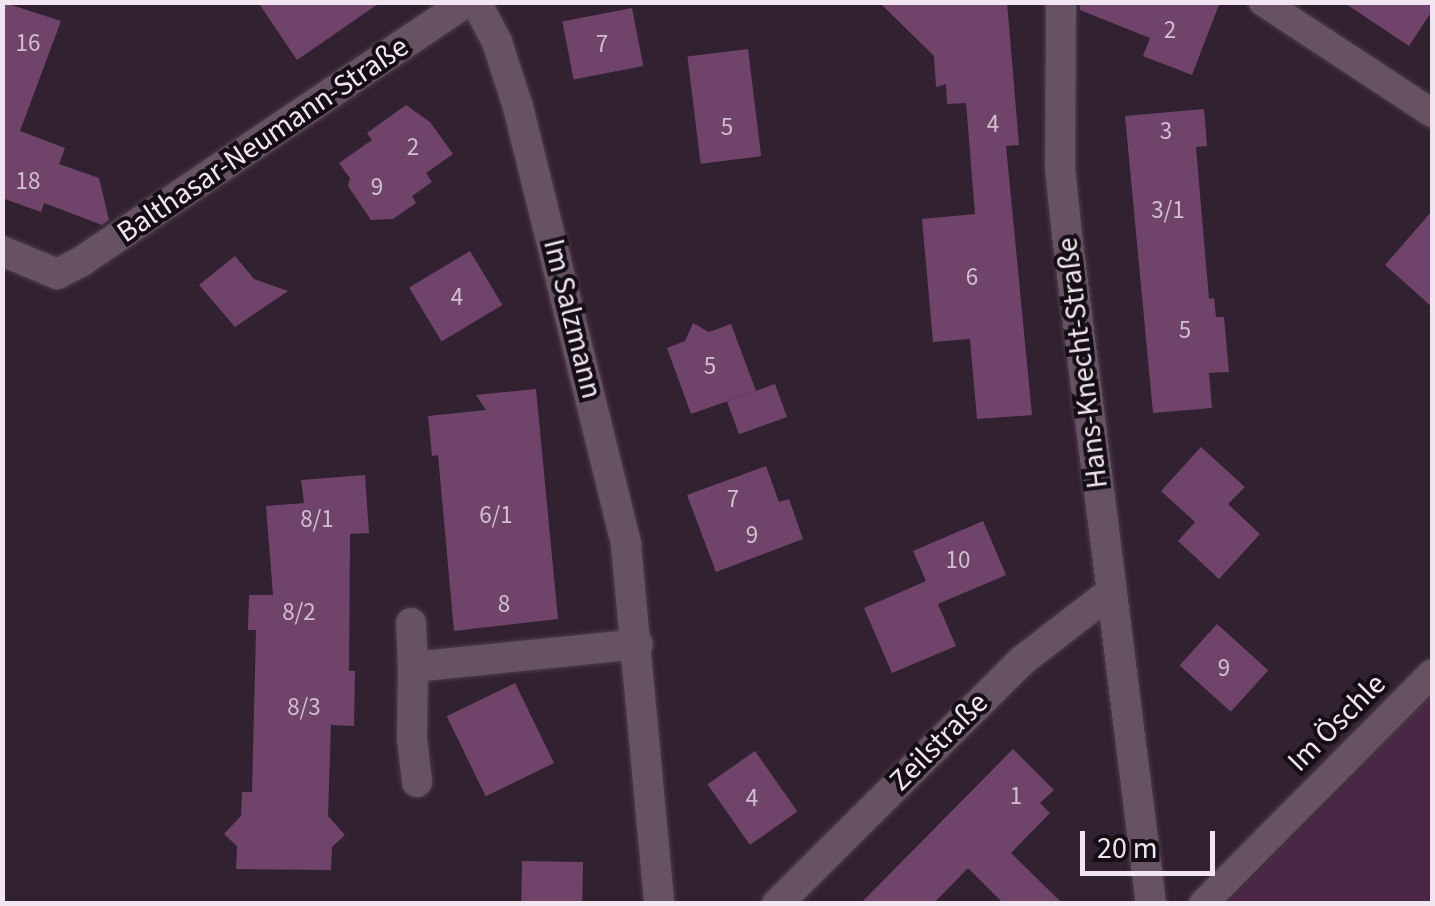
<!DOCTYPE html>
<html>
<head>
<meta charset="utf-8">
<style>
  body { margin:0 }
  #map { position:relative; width:1435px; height:906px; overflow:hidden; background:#322130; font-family:"Source Sans 3",sans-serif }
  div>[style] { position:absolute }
  .green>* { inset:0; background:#4b2646 }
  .building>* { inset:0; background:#70446a; transform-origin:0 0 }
  .roads { filter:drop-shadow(0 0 2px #4d3d4b) drop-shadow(0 0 2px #4d3d4b) }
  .service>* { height:28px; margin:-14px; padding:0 14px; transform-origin:14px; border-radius:14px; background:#665263 }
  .minor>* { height:30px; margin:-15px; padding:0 15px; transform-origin:15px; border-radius:15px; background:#665263 }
  .tertiary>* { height:30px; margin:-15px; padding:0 15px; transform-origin:15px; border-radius:15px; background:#665263 }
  span { translate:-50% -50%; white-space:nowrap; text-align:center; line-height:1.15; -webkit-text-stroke:8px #150e14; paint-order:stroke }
  .number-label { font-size:25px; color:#d1bece }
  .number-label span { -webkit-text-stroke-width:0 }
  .street-label { font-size:30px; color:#f1e6ef }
  .frame { position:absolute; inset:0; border:5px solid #f1e6ef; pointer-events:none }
  .scale { position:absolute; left:1080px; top:831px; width:135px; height:45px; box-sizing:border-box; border:5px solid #f1e6ef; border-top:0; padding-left:12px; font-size:30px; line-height:35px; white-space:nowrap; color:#f1e6ef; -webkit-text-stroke:8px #150e14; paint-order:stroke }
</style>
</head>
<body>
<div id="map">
  <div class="green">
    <div style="clip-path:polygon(1432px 696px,1432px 903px,1227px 903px)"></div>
  </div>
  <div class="building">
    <div style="clip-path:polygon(2px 2px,61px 21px,20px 131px,65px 148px,59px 164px,99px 178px,109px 220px,102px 225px,44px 203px,41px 212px,2px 198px)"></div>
    <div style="clip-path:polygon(258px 2px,381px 2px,297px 60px)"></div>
    <div style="clip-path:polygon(879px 2px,1007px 2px,1019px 145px,1006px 146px,1032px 415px,977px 419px,970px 339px,933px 342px,922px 219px,975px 214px,966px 103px,947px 104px,946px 84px,936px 87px,934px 56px)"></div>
    <div style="clip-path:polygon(1080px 2px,1220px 2px,1192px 75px,1143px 56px,1150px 38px,1080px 10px)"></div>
    <div style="clip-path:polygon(1343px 2px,1432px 2px,1432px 11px,1409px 46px)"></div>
    <div style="left:632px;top:8px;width:59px;height:71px;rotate:79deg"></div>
    <div style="left:748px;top:49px;width:108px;height:61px;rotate:83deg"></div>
    <div style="clip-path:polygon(406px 105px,430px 122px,453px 154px,426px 173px,432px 182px,412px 196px,416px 203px,393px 219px,371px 220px,348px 186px,350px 178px,339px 163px,372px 140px,367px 133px)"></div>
    <div style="clip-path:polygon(1204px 109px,1207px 146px,1196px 147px,1209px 299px,1214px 298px,1216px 317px,1224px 317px,1229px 372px,1209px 373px,1212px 408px,1153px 413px,1125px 116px)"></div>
    <div style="clip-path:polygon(1432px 211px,1432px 307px,1385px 265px)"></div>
    <div style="left:470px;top:251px;width:63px;height:71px;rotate:59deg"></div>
    <div style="clip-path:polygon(235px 256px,254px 279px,288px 291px,235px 327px,199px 285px)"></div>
    <div style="clip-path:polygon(693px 323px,709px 332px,731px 324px,756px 391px,691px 414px,667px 348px,685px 341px)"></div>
    <div style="left:775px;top:384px;width:35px;height:51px;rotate:70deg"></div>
    <div style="clip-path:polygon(536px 389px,558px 619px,454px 631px,438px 455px,432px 456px,428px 416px,486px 410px,476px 395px)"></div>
    <div style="clip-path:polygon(1201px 447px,1245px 487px,1228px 504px,1260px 534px,1219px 579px,1178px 541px,1195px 522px,1161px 491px)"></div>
    <div style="clip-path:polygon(766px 466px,779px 502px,789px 499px,803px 539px,716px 572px,687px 495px)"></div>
    <div style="clip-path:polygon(365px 475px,369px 533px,350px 534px,349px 671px,355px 671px,354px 726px,331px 725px,328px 816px,345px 835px,332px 847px,331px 870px,236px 869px,237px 846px,224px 834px,241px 816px,242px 792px,252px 792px,256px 630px,248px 630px,249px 595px,273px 595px,266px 506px,304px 503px,301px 480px)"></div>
    <div style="clip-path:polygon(983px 521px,1006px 575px,938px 604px,956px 646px,892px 673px,864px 608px,926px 581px,913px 551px)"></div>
    <div style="left:1217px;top:624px;width:69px;height:56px;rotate:42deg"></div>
    <div style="left:515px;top:683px;width:89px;height:76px;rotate:64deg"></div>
    <div style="clip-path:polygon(1013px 749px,1054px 790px,1040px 803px,1050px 813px,1011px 853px,1063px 904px,1004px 904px,968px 868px,933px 904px,860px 904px)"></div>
    <div style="left:755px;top:751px;width:74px;height:58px;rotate:55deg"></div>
    <div style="left:522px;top:861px;width:61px;height:43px;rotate:1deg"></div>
  </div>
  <div class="roads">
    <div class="service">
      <div style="left:1263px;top:2px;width:202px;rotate:33.3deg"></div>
      <div style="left:1203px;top:904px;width:325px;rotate:-45.2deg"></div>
    </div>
    <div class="minor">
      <div style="left:476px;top:2px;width:45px;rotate:62.3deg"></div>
      <div style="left:497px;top:42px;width:68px;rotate:72.1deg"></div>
      <div style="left:518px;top:107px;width:451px;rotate:76.1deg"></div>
      <div style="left:626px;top:545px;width:361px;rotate:84.7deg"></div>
      <div style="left:2px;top:251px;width:60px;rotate:22.7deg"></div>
      <div style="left:57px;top:274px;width:28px;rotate:-27deg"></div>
      <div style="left:82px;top:261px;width:463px;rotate:-34deg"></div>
      <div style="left:411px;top:623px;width:44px;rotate:87.4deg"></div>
      <div style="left:417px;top:782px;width:44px;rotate:-96.5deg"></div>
      <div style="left:412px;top:738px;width:71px;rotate:-89.2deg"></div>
      <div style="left:413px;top:667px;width:226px;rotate:-5.8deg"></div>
      <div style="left:777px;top:904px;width:346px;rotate:-44.8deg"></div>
      <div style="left:1023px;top:660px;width:111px;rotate:-37.7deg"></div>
    </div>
    <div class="tertiary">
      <div style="left:1061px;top:2px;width:166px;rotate:90.3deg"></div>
      <div style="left:1060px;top:168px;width:67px;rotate:84deg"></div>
      <div style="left:1067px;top:235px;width:674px;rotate:82.84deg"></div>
    </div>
  </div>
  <div class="number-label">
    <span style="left:1170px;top:30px">2</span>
    <span style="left:28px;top:43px">16</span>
    <span style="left:602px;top:44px">7</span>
    <span style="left:993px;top:124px">4</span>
    <span style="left:727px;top:127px">5</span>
    <span style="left:1166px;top:131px">3</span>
    <span style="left:413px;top:147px">2</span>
    <span style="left:28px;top:181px">18</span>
    <span style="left:377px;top:187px">9</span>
    <span style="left:1168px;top:210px">3/1</span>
    <span style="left:972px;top:277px">6</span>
    <span style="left:457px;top:297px">4</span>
    <span style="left:1185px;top:330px">5</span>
    <span style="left:710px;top:366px">5</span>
    <span style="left:733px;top:499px">7</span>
    <span style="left:496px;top:515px">6/1</span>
    <span style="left:317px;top:519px">8/1</span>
    <span style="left:752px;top:535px">9</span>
    <span style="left:958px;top:560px">10</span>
    <span style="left:504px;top:604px">8</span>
    <span style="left:299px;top:612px">8/2</span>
    <span style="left:1224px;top:668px">9</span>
    <span style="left:304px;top:707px">8/3</span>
    <span style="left:1016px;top:796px">1</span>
    <span style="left:752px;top:798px">4</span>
  </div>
  <div class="street-label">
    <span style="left:263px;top:140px;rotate:-34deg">Balthasar-Neumann-Straße</span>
    <span style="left:572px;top:319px;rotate:76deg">Im Salzmann</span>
    <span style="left:1083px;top:363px;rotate:-97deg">Hans-Knecht-Straße</span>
    <span style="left:1337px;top:723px;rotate:-45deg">Im Öschle</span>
    <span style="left:939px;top:742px;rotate:-45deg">Zeilstraße</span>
  </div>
  <div class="frame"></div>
  <div class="scale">20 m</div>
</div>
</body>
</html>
